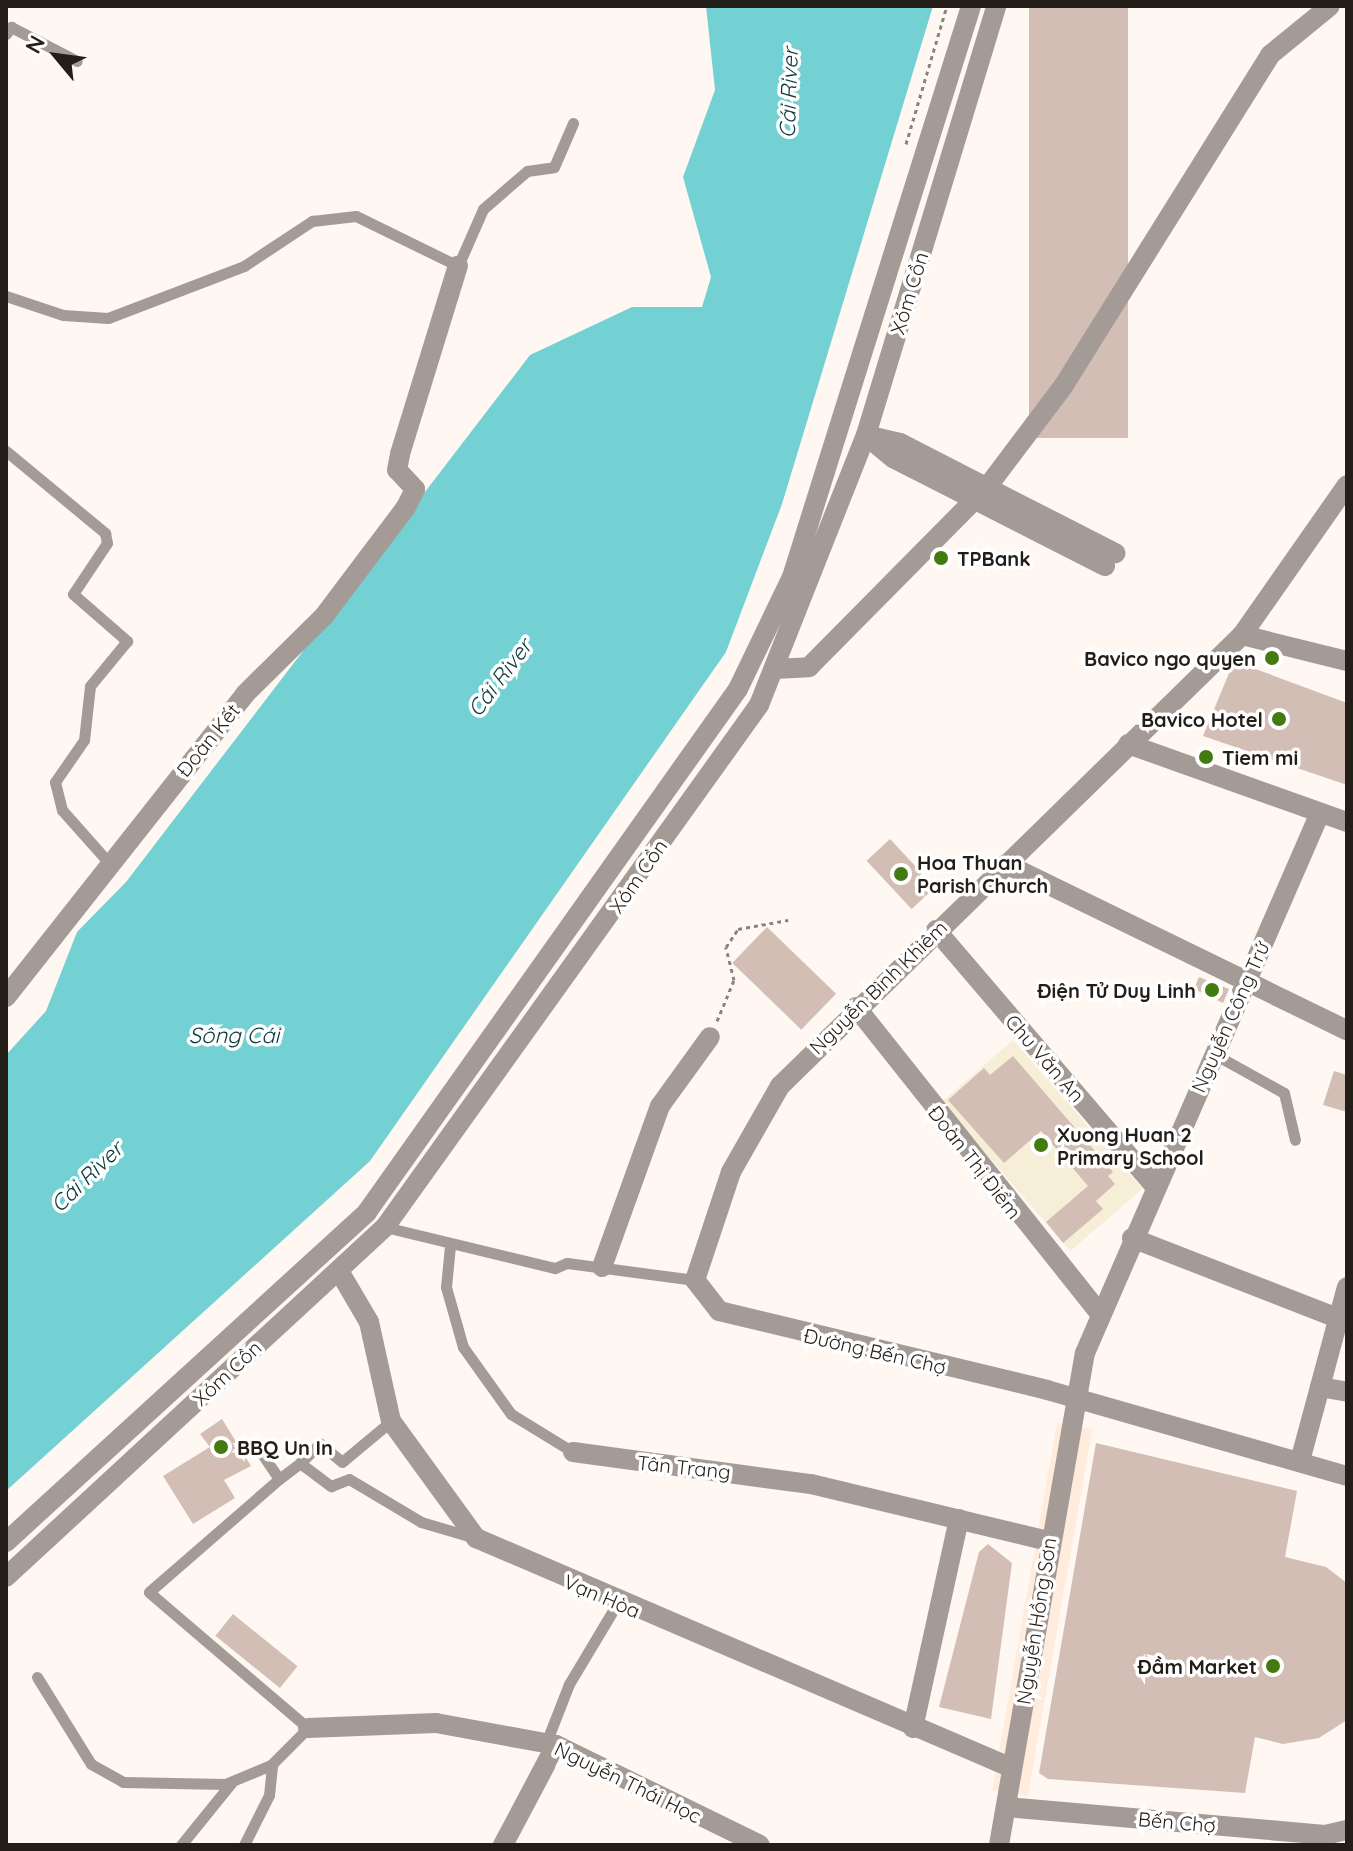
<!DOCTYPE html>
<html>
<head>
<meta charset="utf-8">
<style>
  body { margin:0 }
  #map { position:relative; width:1353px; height:1851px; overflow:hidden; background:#fef7f2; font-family:Quicksand,sans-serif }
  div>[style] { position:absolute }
  .built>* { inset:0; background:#ffecdd; transform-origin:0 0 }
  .education>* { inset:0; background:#f7eed8; transform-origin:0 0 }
  .water>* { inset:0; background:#74d1d3 }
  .building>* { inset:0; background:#d2beb4; transform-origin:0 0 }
  .path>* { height:3px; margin-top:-1.5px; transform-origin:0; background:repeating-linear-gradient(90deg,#89837e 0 4px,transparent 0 8px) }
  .service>* { height:11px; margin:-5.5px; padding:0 5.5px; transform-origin:5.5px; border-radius:5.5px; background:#a49b97 }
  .minor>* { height:20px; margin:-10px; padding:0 10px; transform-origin:10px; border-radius:10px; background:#a49b97 }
  .tertiary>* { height:20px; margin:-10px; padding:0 10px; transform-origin:10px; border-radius:10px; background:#a49b97 }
  .dots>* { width:22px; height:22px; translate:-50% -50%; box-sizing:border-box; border:4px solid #fff; border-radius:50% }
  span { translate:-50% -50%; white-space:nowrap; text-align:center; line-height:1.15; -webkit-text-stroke:7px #fff; paint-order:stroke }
  .street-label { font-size:20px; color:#241e19 }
  .poi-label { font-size:20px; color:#241e19; font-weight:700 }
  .left { translate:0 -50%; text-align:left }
  .right { translate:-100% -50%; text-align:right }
  .water-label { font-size:22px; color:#0b393a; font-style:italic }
  .frame { position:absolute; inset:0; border:8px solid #241e19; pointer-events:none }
  .north { position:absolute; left:16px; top:16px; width:80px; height:80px; -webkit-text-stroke:6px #fff; paint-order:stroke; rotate:299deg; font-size:22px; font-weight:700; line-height:32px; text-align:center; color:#241e19 }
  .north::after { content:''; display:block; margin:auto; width:28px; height:36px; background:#241e19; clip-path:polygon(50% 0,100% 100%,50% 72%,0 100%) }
</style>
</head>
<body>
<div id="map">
  <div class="built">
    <div style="left:1057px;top:1423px;width:36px;height:373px;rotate:10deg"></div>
  </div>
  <div class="education">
    <div style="left:1013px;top:1040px;width:197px;height:95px;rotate:49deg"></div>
  </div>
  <div class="water">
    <div style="clip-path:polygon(706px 6px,933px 6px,782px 504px,726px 652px,370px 1161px,6px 1491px,6px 1055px,46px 1011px,77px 932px,126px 882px,530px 355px,632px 307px,702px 307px,711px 277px,683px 177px,715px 90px)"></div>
  </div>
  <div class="building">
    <div style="left:1029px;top:6px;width:99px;height:432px"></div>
    <div style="clip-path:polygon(1234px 661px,1347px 703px,1347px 785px,1203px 736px)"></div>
    <div style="left:890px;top:839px;width:66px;height:32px;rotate:47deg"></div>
    <div style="left:767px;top:927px;width:96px;height:50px;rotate:44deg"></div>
    <div style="clip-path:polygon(1199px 977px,1229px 989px,1223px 1003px,1194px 989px)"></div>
    <div style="clip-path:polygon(1013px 1056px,1113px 1172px,1108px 1176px,1115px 1184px,1096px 1201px,1103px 1209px,1063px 1243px,1046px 1222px,1088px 1186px,1041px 1131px,1004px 1163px,948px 1100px,984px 1068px,990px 1075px)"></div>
    <div style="clip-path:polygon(1334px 1071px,1347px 1075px,1347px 1112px,1323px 1105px)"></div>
    <div style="clip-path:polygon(222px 1419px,251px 1466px,224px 1480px,235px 1498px,193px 1524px,163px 1476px,210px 1447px,200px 1434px)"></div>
    <div style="clip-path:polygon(1096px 1443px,1297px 1491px,1285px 1557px,1326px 1567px,1347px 1583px,1347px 1720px,1319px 1738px,1283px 1744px,1255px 1737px,1245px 1793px,1048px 1779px,1039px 1773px)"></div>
    <div style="clip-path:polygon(988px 1544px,1012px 1563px,991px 1719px,939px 1707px,979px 1552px)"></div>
    <div style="left:233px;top:1614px;width:83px;height:28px;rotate:39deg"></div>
  </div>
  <div class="path">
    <div style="left:906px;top:144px;width:144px;rotate:-73.5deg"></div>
    <div style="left:717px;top:1021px;width:44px;rotate:-67.5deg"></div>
    <div style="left:734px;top:980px;width:34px;rotate:-104deg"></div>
    <div style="left:726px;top:947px;width:22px;rotate:-56deg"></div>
    <div style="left:738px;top:929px;width:51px;rotate:-10.2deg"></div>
  </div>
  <div class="service">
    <div style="left:6px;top:34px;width:9px;rotate:-54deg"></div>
    <div style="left:11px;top:27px;width:74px;rotate:27.3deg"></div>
    <div style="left:6px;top:296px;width:60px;rotate:18.4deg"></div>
    <div style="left:63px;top:315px;width:45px;rotate:3.8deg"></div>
    <div style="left:108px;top:318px;width:146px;rotate:-20.9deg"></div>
    <div style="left:244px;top:266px;width:82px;rotate:-33.5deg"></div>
    <div style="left:312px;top:221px;width:44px;rotate:-6.5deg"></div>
    <div style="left:356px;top:216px;width:114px;rotate:26.1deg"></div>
    <div style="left:458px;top:266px;width:62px;rotate:-66.3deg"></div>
    <div style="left:483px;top:209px;width:58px;rotate:-40.8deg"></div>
    <div style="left:527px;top:171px;width:27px;rotate:-8deg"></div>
    <div style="left:554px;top:167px;width:48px;rotate:-66.6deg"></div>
    <div style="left:6px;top:451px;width:129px;rotate:39.6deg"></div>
    <div style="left:105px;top:533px;width:10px;rotate:79deg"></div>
    <div style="left:107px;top:543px;width:61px;rotate:123.7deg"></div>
    <div style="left:73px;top:594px;width:72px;rotate:41deg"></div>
    <div style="left:127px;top:641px;width:58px;rotate:129.4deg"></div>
    <div style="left:90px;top:686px;width:54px;rotate:96.3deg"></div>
    <div style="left:84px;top:740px;width:51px;rotate:124.6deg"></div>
    <div style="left:55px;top:782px;width:29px;rotate:76deg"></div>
    <div style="left:62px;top:810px;width:71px;rotate:48.4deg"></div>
    <div style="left:1214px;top:1054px;width:80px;rotate:29.1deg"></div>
    <div style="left:1284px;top:1093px;width:48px;rotate:76.8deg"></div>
    <div style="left:385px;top:1227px;width:175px;rotate:13.6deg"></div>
    <div style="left:555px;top:1268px;width:13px;rotate:-23deg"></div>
    <div style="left:567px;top:1263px;width:129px;rotate:7.6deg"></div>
    <div style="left:450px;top:1246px;width:41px;rotate:95.6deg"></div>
    <div style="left:446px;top:1287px;width:62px;rotate:74.2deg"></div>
    <div style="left:463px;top:1347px;width:82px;rotate:54.4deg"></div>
    <div style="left:511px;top:1414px;width:73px;rotate:31.5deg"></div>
    <div style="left:256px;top:1445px;width:41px;rotate:55.9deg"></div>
    <div style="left:279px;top:1479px;width:26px;rotate:-37deg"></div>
    <div style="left:300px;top:1463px;width:39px;rotate:37deg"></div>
    <div style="left:331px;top:1486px;width:19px;rotate:-21deg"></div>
    <div style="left:349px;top:1479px;width:84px;rotate:30.8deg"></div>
    <div style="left:421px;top:1522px;width:53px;rotate:16.4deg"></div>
    <div style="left:300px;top:1463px;width:28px;rotate:-44deg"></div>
    <div style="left:320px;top:1444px;width:28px;rotate:39deg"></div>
    <div style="left:342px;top:1462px;width:64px;rotate:-39.9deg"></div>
    <div style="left:37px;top:1677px;width:102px;rotate:58.2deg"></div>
    <div style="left:91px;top:1764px;width:37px;rotate:29deg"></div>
    <div style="left:123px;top:1782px;width:102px;rotate:1.1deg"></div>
    <div style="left:225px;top:1784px;width:50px;rotate:-22.4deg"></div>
    <div style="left:271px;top:1765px;width:52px;rotate:-45deg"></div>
    <div style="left:308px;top:1728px;width:209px;rotate:-139.5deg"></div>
    <div style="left:149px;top:1592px;width:172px;rotate:-41deg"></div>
    <div style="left:546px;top:1743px;width:63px;rotate:-68.7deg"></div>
    <div style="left:569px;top:1684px;width:96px;rotate:-59.1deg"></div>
    <div style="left:181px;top:1845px;width:81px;rotate:-51deg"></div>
    <div style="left:244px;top:1845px;width:56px;rotate:-63.4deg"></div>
    <div style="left:269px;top:1795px;width:31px;rotate:-84deg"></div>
  </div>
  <div class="minor">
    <div style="left:866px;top:435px;width:35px;rotate:13deg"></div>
    <div style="left:900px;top:443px;width:242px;rotate:27.1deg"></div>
    <div style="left:869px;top:438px;width:31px;rotate:40deg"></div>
    <div style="left:893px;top:458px;width:238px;rotate:27deg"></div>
    <div style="left:1347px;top:485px;width:183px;rotate:125deg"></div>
    <div style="left:1242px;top:635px;width:646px;rotate:135.69deg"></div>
    <div style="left:780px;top:1086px;width:99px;rotate:119.7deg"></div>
    <div style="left:731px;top:1172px;width:114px;rotate:108.4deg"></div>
    <div style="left:695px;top:1280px;width:39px;rotate:52deg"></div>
    <div style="left:719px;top:1311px;width:337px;rotate:13.5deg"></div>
    <div style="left:1047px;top:1390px;width:312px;rotate:16deg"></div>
    <div style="left:1242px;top:635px;width:108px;rotate:13.9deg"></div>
    <div style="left:775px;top:669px;width:34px;rotate:-3deg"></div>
    <div style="left:809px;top:667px;width:255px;rotate:-45.3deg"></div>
    <div style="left:988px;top:486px;width:126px;rotate:-53deg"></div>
    <div style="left:1064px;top:385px;width:389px;rotate:-58deg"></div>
    <div style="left:1270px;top:55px;width:77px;rotate:-39.2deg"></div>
    <div style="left:1128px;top:744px;width:232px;rotate:19.6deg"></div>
    <div style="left:1006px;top:864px;width:379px;rotate:26deg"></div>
    <div style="left:936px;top:930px;width:337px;rotate:49.5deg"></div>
    <div style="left:6px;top:997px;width:386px;rotate:-51.7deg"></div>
    <div style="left:245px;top:694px;width:111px;rotate:-44.6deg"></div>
    <div style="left:324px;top:616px;width:136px;rotate:-53deg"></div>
    <div style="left:406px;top:507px;width:20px;rotate:-63deg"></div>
    <div style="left:415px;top:489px;width:26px;rotate:-133deg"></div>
    <div style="left:397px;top:470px;width:16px;rotate:-79deg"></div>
    <div style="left:400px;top:454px;width:197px;rotate:-72.9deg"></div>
    <div style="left:856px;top:1007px;width:391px;rotate:51.5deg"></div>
    <div style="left:1132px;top:1238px;width:231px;rotate:21.3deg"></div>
    <div style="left:602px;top:1267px;width:171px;rotate:-70.2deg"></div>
    <div style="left:660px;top:1106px;width:85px;rotate:-54.1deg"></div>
    <div style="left:339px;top:1271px;width:59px;rotate:59.5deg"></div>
    <div style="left:369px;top:1322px;width:101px;rotate:77.5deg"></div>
    <div style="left:391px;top:1421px;width:145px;rotate:54deg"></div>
    <div style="left:476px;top:1538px;width:583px;rotate:23.22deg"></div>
    <div style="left:1320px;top:1387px;width:27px;rotate:10deg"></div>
    <div style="left:573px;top:1452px;width:240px;rotate:7.7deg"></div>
    <div style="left:811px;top:1484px;width:244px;rotate:13.5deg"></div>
    <div style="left:1300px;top:1461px;width:180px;rotate:-74.9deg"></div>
    <div style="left:308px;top:1728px;width:128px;rotate:-2.2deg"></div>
    <div style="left:436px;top:1723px;width:122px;rotate:10.4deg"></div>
    <div style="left:556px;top:1745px;width:227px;rotate:26.1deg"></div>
    <div style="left:913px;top:1728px;width:214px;rotate:-77.6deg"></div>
    <div style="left:1006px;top:1807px;width:320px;rotate:5deg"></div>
    <div style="left:1325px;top:1835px;width:23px;rotate:-13deg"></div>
    <div style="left:503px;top:1845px;width:113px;rotate:-62.1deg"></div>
    <div style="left:999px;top:1845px;width:499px;rotate:-80.1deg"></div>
    <div style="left:1085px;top:1353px;width:587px;rotate:-66.49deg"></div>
  </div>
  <div class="tertiary">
    <div style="left:6px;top:1542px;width:489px;rotate:-42.4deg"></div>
    <div style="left:367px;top:1212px;width:641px;rotate:-54.65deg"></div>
    <div style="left:738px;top:689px;width:124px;rotate:-64.3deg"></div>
    <div style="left:792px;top:577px;width:598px;rotate:-72.59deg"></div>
    <div style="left:6px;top:1577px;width:516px;rotate:-42.72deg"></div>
    <div style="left:385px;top:1227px;width:642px;rotate:-54.38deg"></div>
    <div style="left:759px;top:705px;width:290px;rotate:-68.4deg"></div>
    <div style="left:866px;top:435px;width:448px;rotate:-73.1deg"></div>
  </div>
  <div class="dots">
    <div style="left:941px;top:558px;background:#437b11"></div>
    <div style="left:1272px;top:658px;background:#437b11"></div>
    <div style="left:1279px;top:719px;background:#437b11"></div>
    <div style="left:1206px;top:757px;background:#437b11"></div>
    <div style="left:901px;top:874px;background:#437b11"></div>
    <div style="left:1212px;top:990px;background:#437b11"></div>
    <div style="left:1041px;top:1145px;background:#437b11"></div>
    <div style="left:221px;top:1447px;background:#437b11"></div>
    <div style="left:1273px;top:1666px;background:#437b11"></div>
  </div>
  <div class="street-label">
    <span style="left:909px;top:293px;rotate:-73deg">Xóm Cồn</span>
    <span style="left:208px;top:740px;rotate:-51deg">Đoàn Kết</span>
    <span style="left:638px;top:876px;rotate:-55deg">Xóm Cồn</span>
    <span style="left:878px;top:987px;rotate:-44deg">Nguyễn Bình Khiêm</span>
    <span style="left:1230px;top:1017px;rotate:-66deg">Nguyễn Công Trứ</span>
    <span style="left:1045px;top:1058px;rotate:49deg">Chu Văn An</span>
    <span style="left:975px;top:1162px;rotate:52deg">Đoàn Thị Điểm</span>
    <span style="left:875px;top:1351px;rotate:13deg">Đường Bến Chợ</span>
    <span style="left:227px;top:1373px;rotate:-43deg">Xóm Cồn</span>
    <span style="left:684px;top:1467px;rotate:6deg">Tân Trang</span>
    <span style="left:602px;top:1596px;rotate:23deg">Vạn Hòa</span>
    <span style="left:1036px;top:1621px;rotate:-81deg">Nguyễn Hồng Sơn</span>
    <span style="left:628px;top:1782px;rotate:26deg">Nguyễn Thái Học</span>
    <span style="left:1177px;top:1822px;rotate:5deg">Bến Chợ</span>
  </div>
  <div class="poi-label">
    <span class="left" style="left:957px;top:558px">TPBank</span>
    <span class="right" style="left:1256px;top:658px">Bavico ngo quyen</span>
    <span class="right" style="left:1263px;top:719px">Bavico Hotel</span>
    <span class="left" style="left:1222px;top:757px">Tiem mi</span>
    <span class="left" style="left:917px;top:874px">Hoa Thuan<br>Parish Church</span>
    <span class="right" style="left:1196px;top:990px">Điện Tử Duy Linh</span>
    <span class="left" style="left:1057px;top:1146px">Xuong Huan 2<br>Primary School</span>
    <span class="left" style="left:237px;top:1447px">BBQ Un In</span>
    <span class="right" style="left:1257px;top:1666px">Đầm Market</span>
  </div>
  <div class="water-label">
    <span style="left:789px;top:93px;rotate:-88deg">Cái River</span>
    <span style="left:500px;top:678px;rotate:-53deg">Cái River</span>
    <span style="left:234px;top:1036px">Sông Cái</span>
    <span style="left:87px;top:1177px;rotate:-44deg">Cái River</span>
  </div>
  <div class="frame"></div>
  <div class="north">N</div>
</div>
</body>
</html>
